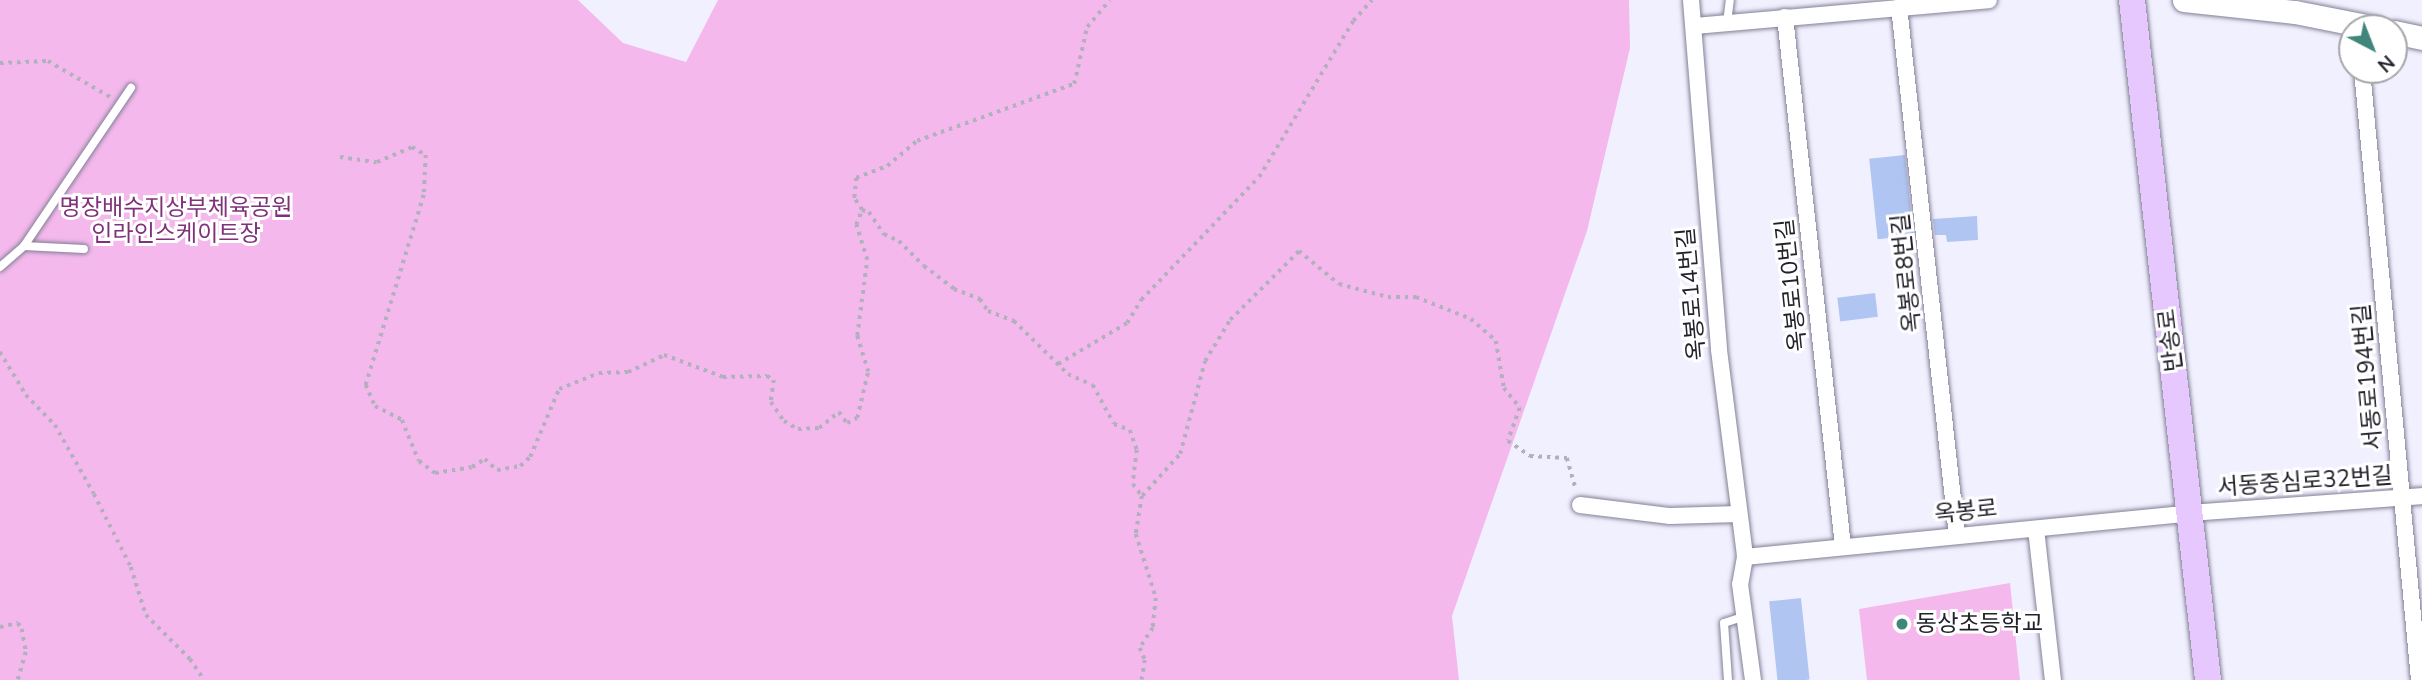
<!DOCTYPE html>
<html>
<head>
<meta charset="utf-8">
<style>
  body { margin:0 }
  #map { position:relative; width:2422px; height:680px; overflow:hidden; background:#f1f0ff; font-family:"Nunito Sans","Noto Sans KR",sans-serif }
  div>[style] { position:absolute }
  .green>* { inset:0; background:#f4b8ed }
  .building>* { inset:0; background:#b1c5f2; transform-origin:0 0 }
  .path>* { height:3.5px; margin-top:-1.75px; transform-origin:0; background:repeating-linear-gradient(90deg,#b1b0bd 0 3.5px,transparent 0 8.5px) }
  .roads { filter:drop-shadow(0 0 2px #828196) drop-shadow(0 0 2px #828196) }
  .lane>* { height:8px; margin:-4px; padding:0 4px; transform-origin:4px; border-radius:4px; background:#fff }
  .street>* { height:16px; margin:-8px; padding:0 8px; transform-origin:8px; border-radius:8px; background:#fff }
  .secondary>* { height:23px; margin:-11.5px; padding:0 11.5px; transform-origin:11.5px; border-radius:11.5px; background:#fff }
  .primary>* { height:26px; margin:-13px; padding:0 13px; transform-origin:13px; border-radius:13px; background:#e6c7fe }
  .dots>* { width:19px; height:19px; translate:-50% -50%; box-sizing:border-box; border:4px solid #fff; border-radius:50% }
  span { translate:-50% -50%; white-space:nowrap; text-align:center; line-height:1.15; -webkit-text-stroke:6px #fff; paint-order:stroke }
  .park-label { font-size:23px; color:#7f317a }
  .street-label { font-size:23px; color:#23222b }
  .poi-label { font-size:23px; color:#23222b }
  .left { translate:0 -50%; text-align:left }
  .north { position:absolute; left:2338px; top:14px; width:70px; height:70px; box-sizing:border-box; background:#fff; border:2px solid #a7a7aa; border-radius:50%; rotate:138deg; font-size:19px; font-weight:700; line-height:28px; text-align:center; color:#23222b }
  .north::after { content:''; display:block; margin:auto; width:24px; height:32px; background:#41867b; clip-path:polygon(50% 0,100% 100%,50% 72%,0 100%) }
</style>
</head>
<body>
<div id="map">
  <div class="green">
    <div style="clip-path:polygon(0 0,578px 0,623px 43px,686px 62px,718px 0,1629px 0,1630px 48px,1587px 231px,1452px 616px,1459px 680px,0 680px)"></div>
    <div style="clip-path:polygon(2010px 583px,2020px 680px,1867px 680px,1859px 609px)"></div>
  </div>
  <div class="building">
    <div style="left:1905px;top:155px;width:81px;height:36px;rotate:84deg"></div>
    <div style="clip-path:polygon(1977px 216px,1978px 240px,1947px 242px,1946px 235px,1935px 235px,1933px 219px)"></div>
    <div style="left:1875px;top:293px;width:24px;height:38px;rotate:83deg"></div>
    <div style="left:1801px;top:598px;width:82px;height:32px;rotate:84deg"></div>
  </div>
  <div class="path">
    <div style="left:0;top:63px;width:48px;rotate:-2.4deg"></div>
    <div style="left:48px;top:61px;width:72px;rotate:30.1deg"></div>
    <div style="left:340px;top:157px;width:37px;rotate:8deg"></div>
    <div style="left:377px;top:162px;width:38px;rotate:-23deg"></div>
    <div style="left:412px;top:147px;width:16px;rotate:30deg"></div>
    <div style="left:426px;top:155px;width:40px;rotate:92.9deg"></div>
    <div style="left:424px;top:195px;width:199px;rotate:107deg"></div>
    <div style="left:366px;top:385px;width:23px;rotate:67deg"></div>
    <div style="left:375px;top:406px;width:30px;rotate:27deg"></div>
    <div style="left:402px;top:420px;width:44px;rotate:67.5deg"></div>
    <div style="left:419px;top:461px;width:20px;rotate:37deg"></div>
    <div style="left:435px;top:473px;width:37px;rotate:-9deg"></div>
    <div style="left:472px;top:467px;width:15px;rotate:-32deg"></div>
    <div style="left:485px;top:459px;width:16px;rotate:43deg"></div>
    <div style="left:497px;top:470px;width:23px;rotate:-10deg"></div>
    <div style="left:520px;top:466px;width:13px;rotate:-42deg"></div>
    <div style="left:530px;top:457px;width:74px;rotate:-66.9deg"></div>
    <div style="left:559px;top:389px;width:43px;rotate:-21.8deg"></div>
    <div style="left:599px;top:373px;width:29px;rotate:-2deg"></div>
    <div style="left:628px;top:372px;width:40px;rotate:-25deg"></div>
    <div style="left:664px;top:355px;width:63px;rotate:20.4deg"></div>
    <div style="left:723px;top:377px;width:44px;rotate:-1.3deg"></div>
    <div style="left:767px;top:376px;width:8px;rotate:30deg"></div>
    <div style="left:774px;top:380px;width:22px;rotate:98deg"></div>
    <div style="left:771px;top:402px;width:23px;rotate:56deg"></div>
    <div style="left:784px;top:421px;width:16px;rotate:30deg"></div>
    <div style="left:798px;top:429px;width:21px;rotate:-3deg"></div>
    <div style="left:819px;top:428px;width:26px;rotate:-39deg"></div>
    <div style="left:839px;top:412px;width:14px;rotate:54deg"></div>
    <div style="left:847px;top:423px;width:11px;rotate:-27deg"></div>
    <div style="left:857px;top:418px;width:47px;rotate:-76.6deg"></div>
    <div style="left:868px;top:372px;width:38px;rotate:-107deg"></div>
    <div style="left:857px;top:336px;width:77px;rotate:-82.5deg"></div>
    <div style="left:867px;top:260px;width:37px;rotate:-107deg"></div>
    <div style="left:856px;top:225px;width:16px;rotate:-68deg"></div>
    <div style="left:862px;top:210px;width:7px;rotate:16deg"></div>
    <div style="left:869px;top:212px;width:27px;rotate:56deg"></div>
    <div style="left:884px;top:234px;width:17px;rotate:25deg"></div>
    <div style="left:899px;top:241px;width:35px;rotate:45deg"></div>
    <div style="left:924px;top:266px;width:38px;rotate:37deg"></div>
    <div style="left:954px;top:289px;width:28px;rotate:21deg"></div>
    <div style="left:980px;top:299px;width:14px;rotate:56deg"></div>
    <div style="left:988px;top:311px;width:28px;rotate:21deg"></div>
    <div style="left:1014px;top:321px;width:76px;rotate:44.5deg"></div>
    <div style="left:1068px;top:374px;width:27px;rotate:24deg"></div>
    <div style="left:1093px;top:385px;width:44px;rotate:61.7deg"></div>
    <div style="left:1114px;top:424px;width:17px;rotate:21deg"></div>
    <div style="left:1130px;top:430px;width:21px;rotate:71deg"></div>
    <div style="left:1137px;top:450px;width:34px;rotate:97deg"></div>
    <div style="left:1133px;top:484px;width:15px;rotate:53deg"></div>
    <div style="left:1142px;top:496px;width:38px;rotate:99deg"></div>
    <div style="left:1136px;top:534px;width:67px;rotate:72.6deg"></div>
    <div style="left:1156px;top:598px;width:30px;rotate:96deg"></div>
    <div style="left:1153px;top:628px;width:24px;rotate:123deg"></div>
    <div style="left:1140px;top:648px;width:13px;rotate:67deg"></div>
    <div style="left:1145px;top:660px;width:20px;rotate:99deg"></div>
    <div style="left:862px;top:210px;width:14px;rotate:-124deg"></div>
    <div style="left:854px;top:198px;width:20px;rotate:-84deg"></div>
    <div style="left:856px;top:178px;width:33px;rotate:-21deg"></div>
    <div style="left:887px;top:166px;width:39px;rotate:-40deg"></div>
    <div style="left:917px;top:141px;width:167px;rotate:-20deg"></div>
    <div style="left:1074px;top:84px;width:58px;rotate:-77.2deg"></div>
    <div style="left:1087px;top:27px;width:35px;rotate:-50deg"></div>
    <div style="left:0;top:352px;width:50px;rotate:58.8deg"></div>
    <div style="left:26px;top:395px;width:42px;rotate:46deg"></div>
    <div style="left:55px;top:425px;width:79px;rotate:60.5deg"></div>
    <div style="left:94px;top:494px;width:82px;rotate:63.1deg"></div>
    <div style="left:131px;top:567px;width:50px;rotate:72.6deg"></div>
    <div style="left:146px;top:615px;width:62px;rotate:45deg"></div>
    <div style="left:190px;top:659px;width:25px;rotate:56deg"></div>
    <div style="left:1058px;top:364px;width:80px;rotate:-30.7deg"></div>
    <div style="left:1127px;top:323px;width:27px;rotate:-59deg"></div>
    <div style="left:1141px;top:300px;width:170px;rotate:-46.2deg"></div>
    <div style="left:1259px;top:177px;width:182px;rotate:-58.9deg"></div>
    <div style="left:1353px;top:21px;width:28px;rotate:-48deg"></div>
    <div style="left:1142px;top:496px;width:57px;rotate:-47.9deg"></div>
    <div style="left:1180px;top:454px;width:96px;rotate:-75deg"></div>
    <div style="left:1205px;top:361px;width:48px;rotate:-58.6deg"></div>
    <div style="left:1230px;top:320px;width:98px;rotate:-45deg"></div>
    <div style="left:1299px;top:251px;width:52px;rotate:39.5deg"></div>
    <div style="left:1339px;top:284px;width:51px;rotate:14.9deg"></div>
    <div style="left:1388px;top:297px;width:28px"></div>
    <div style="left:1416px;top:297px;width:59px;rotate:21.8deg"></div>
    <div style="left:1471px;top:319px;width:33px;rotate:41deg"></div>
    <div style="left:1496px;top:341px;width:48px;rotate:80.3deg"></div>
    <div style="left:1504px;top:388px;width:26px;rotate:51deg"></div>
    <div style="left:1520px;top:408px;width:35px;rotate:110deg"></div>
    <div style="left:1508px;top:441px;width:27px;rotate:34deg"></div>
    <div style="left:1530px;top:456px;width:37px;rotate:3deg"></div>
    <div style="left:1567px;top:458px;width:32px;rotate:74deg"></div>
    <div style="left:0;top:627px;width:18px;rotate:-13deg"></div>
    <div style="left:18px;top:623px;width:7px;rotate:56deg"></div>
    <div style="left:22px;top:629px;width:23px;rotate:80deg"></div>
    <div style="left:26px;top:652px;width:29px;rotate:106deg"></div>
  </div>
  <div class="roads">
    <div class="lane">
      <div style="left:1727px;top:23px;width:23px;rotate:-83deg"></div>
      <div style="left:24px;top:246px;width:191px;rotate:-55.9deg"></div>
      <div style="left:0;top:267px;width:32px;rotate:-41deg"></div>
      <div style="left:24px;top:246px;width:60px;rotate:2.9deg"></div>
      <div style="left:1728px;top:680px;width:57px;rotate:-94deg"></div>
      <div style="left:1724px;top:623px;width:22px;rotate:-18deg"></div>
    </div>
    <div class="street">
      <div style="left:1691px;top:0;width:351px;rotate:85.4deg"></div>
      <div style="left:1719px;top:350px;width:209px;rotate:82.8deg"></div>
      <div style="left:1745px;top:557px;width:27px;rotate:100deg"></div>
      <div style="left:1740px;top:584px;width:97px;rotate:82.3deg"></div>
      <div style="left:1899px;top:7px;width:532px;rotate:83.74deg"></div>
      <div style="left:1785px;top:17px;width:533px;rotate:83.75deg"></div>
      <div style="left:1694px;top:26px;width:296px;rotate:-5deg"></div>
      <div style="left:2362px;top:70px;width:613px;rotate:84.66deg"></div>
      <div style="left:1580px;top:505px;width:91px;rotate:7deg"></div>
      <div style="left:1670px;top:516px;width:69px;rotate:-1.7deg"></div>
      <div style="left:2036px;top:529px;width:152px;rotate:83.6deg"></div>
      <div style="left:1745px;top:557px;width:448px;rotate:-5.6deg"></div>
      <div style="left:2191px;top:513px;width:232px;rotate:-4.2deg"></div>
    </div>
    <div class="secondary">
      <div style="left:2184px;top:0;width:112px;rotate:6.2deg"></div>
      <div style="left:2295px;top:12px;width:83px;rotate:11.2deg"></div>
      <div style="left:2394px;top:32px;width:29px;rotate:12deg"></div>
    </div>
    <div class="primary">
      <div style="left:2132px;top:0;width:684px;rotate:83.62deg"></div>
    </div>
  </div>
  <div class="dots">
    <div style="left:1902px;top:624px;background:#41867b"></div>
  </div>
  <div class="park-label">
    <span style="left:176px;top:221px">명장배수지상부체육공원<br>인라인스케이트장</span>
  </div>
  <div class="street-label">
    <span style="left:1907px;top:273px;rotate:-96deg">옥봉로8번길</span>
    <span style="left:1792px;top:285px;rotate:-96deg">옥봉로10번길</span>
    <span style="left:1692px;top:294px;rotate:-95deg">옥봉로14번길</span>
    <span style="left:2171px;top:340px;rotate:-97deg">반송로</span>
    <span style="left:2368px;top:377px;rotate:-95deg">서동로194번길</span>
    <span style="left:2305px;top:482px;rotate:-4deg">서동중심로32번길</span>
    <span style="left:1966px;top:512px;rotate:-6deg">옥봉로</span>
  </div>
  <div class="poi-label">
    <span class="left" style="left:1916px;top:624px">동상초등학교</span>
  </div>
  <div class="north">N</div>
</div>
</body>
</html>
